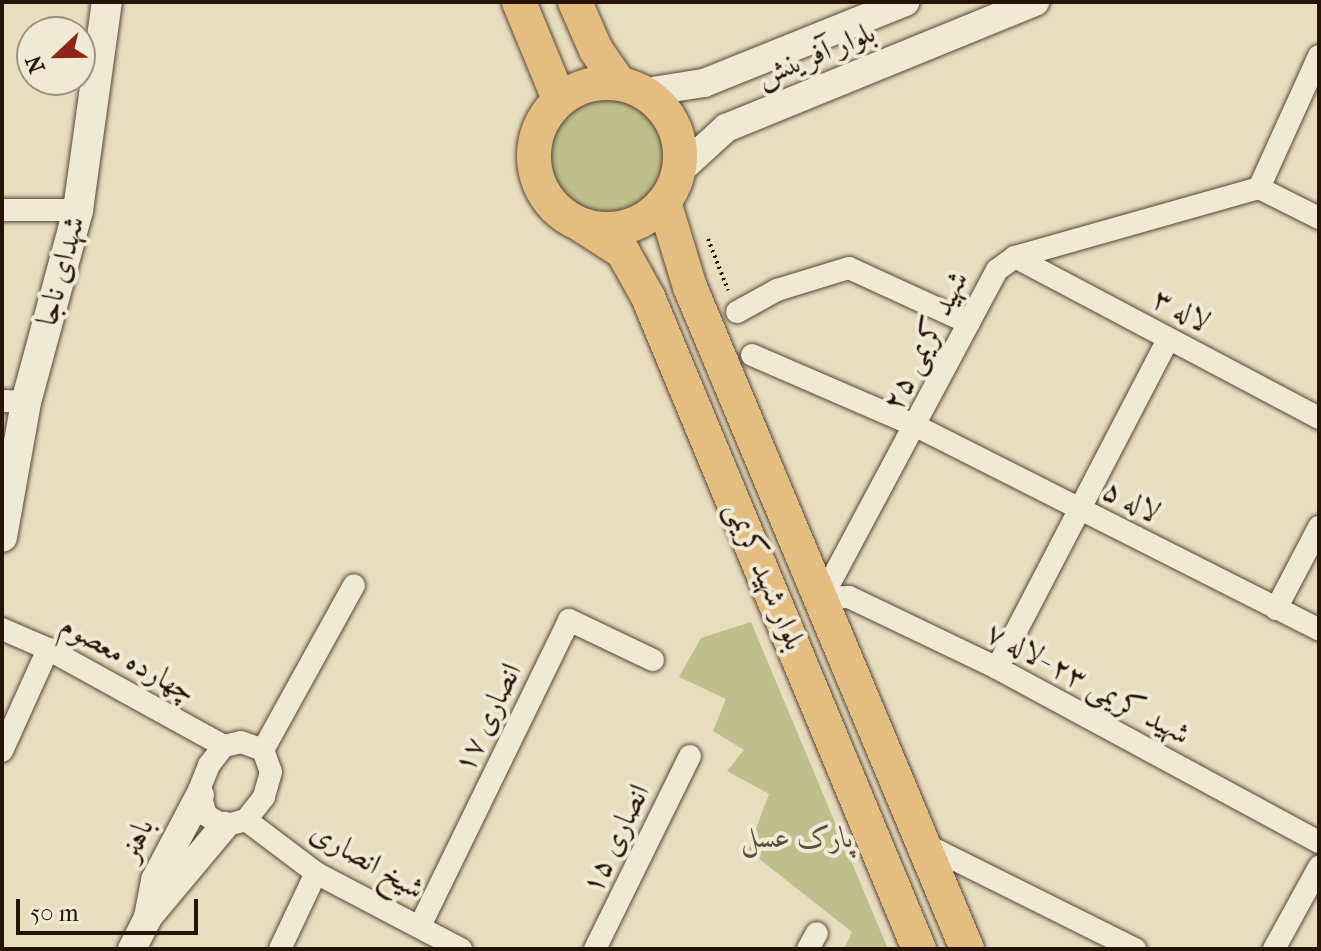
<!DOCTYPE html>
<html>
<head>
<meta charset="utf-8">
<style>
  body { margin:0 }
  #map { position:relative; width:1321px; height:951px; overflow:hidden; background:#e8ddbf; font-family:"IM FELL French Canon",Amiri,serif }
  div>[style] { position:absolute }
  .green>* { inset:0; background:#bebf8c }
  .round { border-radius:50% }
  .path>* { height:4px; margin-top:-2px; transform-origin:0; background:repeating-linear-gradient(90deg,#271307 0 2px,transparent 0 6px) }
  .roads { filter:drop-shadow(0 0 2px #574635) drop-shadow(0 0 2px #574635) }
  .minor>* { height:22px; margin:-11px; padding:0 11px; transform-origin:11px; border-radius:11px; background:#f0e9d5 }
  .tertiary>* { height:28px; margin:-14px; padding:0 14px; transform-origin:14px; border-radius:14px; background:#f0e9d5 }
  .secondary>* { height:30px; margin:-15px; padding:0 15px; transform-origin:15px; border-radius:15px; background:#f0e9d5 }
  .primary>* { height:34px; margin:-17px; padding:0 17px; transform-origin:17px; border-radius:17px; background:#e4be80 }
  .primary>.ring { margin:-17px; padding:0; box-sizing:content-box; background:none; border:34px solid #e4be80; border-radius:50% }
  span { translate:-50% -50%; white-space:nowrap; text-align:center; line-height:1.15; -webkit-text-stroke:8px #f0e9d5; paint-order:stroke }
  .street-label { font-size:30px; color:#271307 }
  .park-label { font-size:30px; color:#5c4f36; font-style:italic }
  .frame { position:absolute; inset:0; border:4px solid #271307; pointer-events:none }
  .north { position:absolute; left:16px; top:16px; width:80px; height:80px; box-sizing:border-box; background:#f0e9d5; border:2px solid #a09383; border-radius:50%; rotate:248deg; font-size:22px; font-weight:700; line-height:32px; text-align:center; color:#271307 }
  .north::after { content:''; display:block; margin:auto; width:28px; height:36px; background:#8f2418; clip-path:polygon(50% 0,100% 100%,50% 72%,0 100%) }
  .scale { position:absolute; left:16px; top:899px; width:182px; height:36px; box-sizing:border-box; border:4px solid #271307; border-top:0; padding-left:10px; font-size:24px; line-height:28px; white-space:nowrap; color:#271307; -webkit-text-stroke:6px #f0e9d5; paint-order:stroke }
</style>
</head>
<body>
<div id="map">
  <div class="green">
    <div class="round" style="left:549px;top:99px;width:114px;height:114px"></div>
    <div style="clip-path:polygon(751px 622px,888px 949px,844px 949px,852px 932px,748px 850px,769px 794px,727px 771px,744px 750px,713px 731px,726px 699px,679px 677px,701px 638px)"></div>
  </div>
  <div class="path">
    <div style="left:708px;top:239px;width:55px;rotate:68.6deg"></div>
  </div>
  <div class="roads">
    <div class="minor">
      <div style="left:1259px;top:188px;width:254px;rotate:164.2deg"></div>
      <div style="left:1015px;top:257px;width:22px;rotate:144deg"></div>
      <div style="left:997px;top:270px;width:372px;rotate:118.1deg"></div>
      <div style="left:822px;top:598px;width:27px;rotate:-2deg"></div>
      <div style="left:849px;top:597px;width:164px;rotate:25.6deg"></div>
      <div style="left:997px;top:668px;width:366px;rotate:28.4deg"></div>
      <div style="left:1259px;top:188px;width:145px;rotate:-65.6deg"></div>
      <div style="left:1259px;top:188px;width:67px;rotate:26.6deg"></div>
      <div style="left:2px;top:210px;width:76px"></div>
      <div style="left:1015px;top:257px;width:344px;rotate:27.9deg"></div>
      <div style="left:737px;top:312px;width:46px;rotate:-28.8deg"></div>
      <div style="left:777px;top:290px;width:75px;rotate:-17deg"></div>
      <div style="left:849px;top:268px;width:132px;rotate:24.6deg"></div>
      <div style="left:752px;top:355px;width:179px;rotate:23.4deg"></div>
      <div style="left:916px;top:426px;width:452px;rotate:26.8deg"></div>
      <div style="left:2px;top:401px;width:24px;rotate:2deg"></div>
      <div style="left:1276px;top:609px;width:93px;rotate:-62.3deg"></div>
      <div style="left:2px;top:629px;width:50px;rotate:23.5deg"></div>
      <div style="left:48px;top:649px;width:201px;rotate:28.9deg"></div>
      <div style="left:997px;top:668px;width:371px;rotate:-62.5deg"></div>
      <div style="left:241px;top:742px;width:23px;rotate:20deg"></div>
      <div style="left:263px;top:750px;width:23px;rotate:70deg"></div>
      <div style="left:271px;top:772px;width:26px;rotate:106deg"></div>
      <div style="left:264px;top:797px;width:29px;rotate:128deg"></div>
      <div style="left:246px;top:820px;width:23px;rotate:165deg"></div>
      <div style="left:224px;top:826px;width:21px;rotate:-149deg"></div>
      <div style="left:206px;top:815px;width:26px;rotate:-106deg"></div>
      <div style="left:199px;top:790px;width:27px;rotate:-68deg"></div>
      <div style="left:209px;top:765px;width:24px;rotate:-52deg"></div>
      <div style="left:224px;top:746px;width:17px;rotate:-13deg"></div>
      <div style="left:263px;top:750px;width:188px;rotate:-61.1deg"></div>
      <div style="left:2px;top:751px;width:112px;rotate:-65.7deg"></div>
      <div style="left:246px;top:820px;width:88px;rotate:37.1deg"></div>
      <div style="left:316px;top:873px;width:164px;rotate:27.7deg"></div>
      <div style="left:924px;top:844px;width:236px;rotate:26.5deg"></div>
      <div style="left:420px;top:926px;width:340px;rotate:-64deg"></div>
      <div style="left:569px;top:620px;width:93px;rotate:25.5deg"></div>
      <div style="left:280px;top:949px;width:84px;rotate:-64.7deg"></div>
      <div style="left:595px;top:949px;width:215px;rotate:-63.8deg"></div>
      <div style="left:808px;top:949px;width:18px;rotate:-61deg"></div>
      <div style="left:1274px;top:949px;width:94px;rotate:-61.2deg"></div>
    </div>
    <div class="tertiary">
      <div style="left:640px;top:93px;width:65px;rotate:-8.9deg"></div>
      <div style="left:704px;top:83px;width:217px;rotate:-21.9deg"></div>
      <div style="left:679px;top:171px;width:64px;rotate:-42.5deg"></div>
      <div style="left:726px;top:128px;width:334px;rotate:-22.2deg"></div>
      <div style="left:148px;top:917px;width:119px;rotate:-50.1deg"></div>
      <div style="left:132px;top:949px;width:36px;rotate:-63deg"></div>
      <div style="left:148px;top:917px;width:38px;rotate:-79deg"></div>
      <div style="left:155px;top:880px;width:96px;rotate:-62.1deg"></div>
    </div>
    <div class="secondary">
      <div style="left:2px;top:537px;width:137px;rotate:-79.9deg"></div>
      <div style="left:26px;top:402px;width:199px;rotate:-74.8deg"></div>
      <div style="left:78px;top:210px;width:210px;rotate:-82.1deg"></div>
    </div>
    <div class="primary">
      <div style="left:519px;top:2px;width:105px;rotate:67.6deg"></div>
      <div style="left:575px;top:2px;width:52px;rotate:66.4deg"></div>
      <div style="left:596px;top:50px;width:40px;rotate:55.1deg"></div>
      <div class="ring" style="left:534px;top:83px;width:112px;height:112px"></div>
      <div style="left:664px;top:202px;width:89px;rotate:73deg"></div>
      <div style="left:690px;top:287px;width:718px;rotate:67.29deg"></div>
      <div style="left:581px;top:225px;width:50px;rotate:32.7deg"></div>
      <div style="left:623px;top:252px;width:51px;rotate:60.9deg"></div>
      <div style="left:648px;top:297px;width:706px;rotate:67.43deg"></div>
    </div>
  </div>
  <div class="street-label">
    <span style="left:816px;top:55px;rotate:-22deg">بلوار آفرینش</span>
    <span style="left:61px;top:271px;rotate:-75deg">شهدای ناجا</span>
    <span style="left:1181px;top:311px;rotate:28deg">لاله ۳</span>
    <span style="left:926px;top:341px;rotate:-63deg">شهید کریمی ۲۵</span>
    <span style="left:1131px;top:502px;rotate:27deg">لاله ۵</span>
    <span style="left:765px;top:576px;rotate:67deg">بلوار شهید کریمی</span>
    <span style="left:128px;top:659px;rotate:29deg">چهارده معصوم</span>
    <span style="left:1088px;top:684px;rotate:28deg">شهید کریمی ۲۳ -لاله ۷</span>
    <span style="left:488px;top:718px;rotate:-64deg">انصاری ۱۷</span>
    <span style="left:616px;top:839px;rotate:-64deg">انصاری ۱۵</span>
    <span style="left:137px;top:840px;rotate:-66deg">باهنر</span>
    <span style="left:367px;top:861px;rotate:30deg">شیخ انصاری</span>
  </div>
  <div class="park-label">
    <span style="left:797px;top:838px">پارک عسل</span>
  </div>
  <div class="frame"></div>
  <div class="north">N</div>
  <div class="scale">50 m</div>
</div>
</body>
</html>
